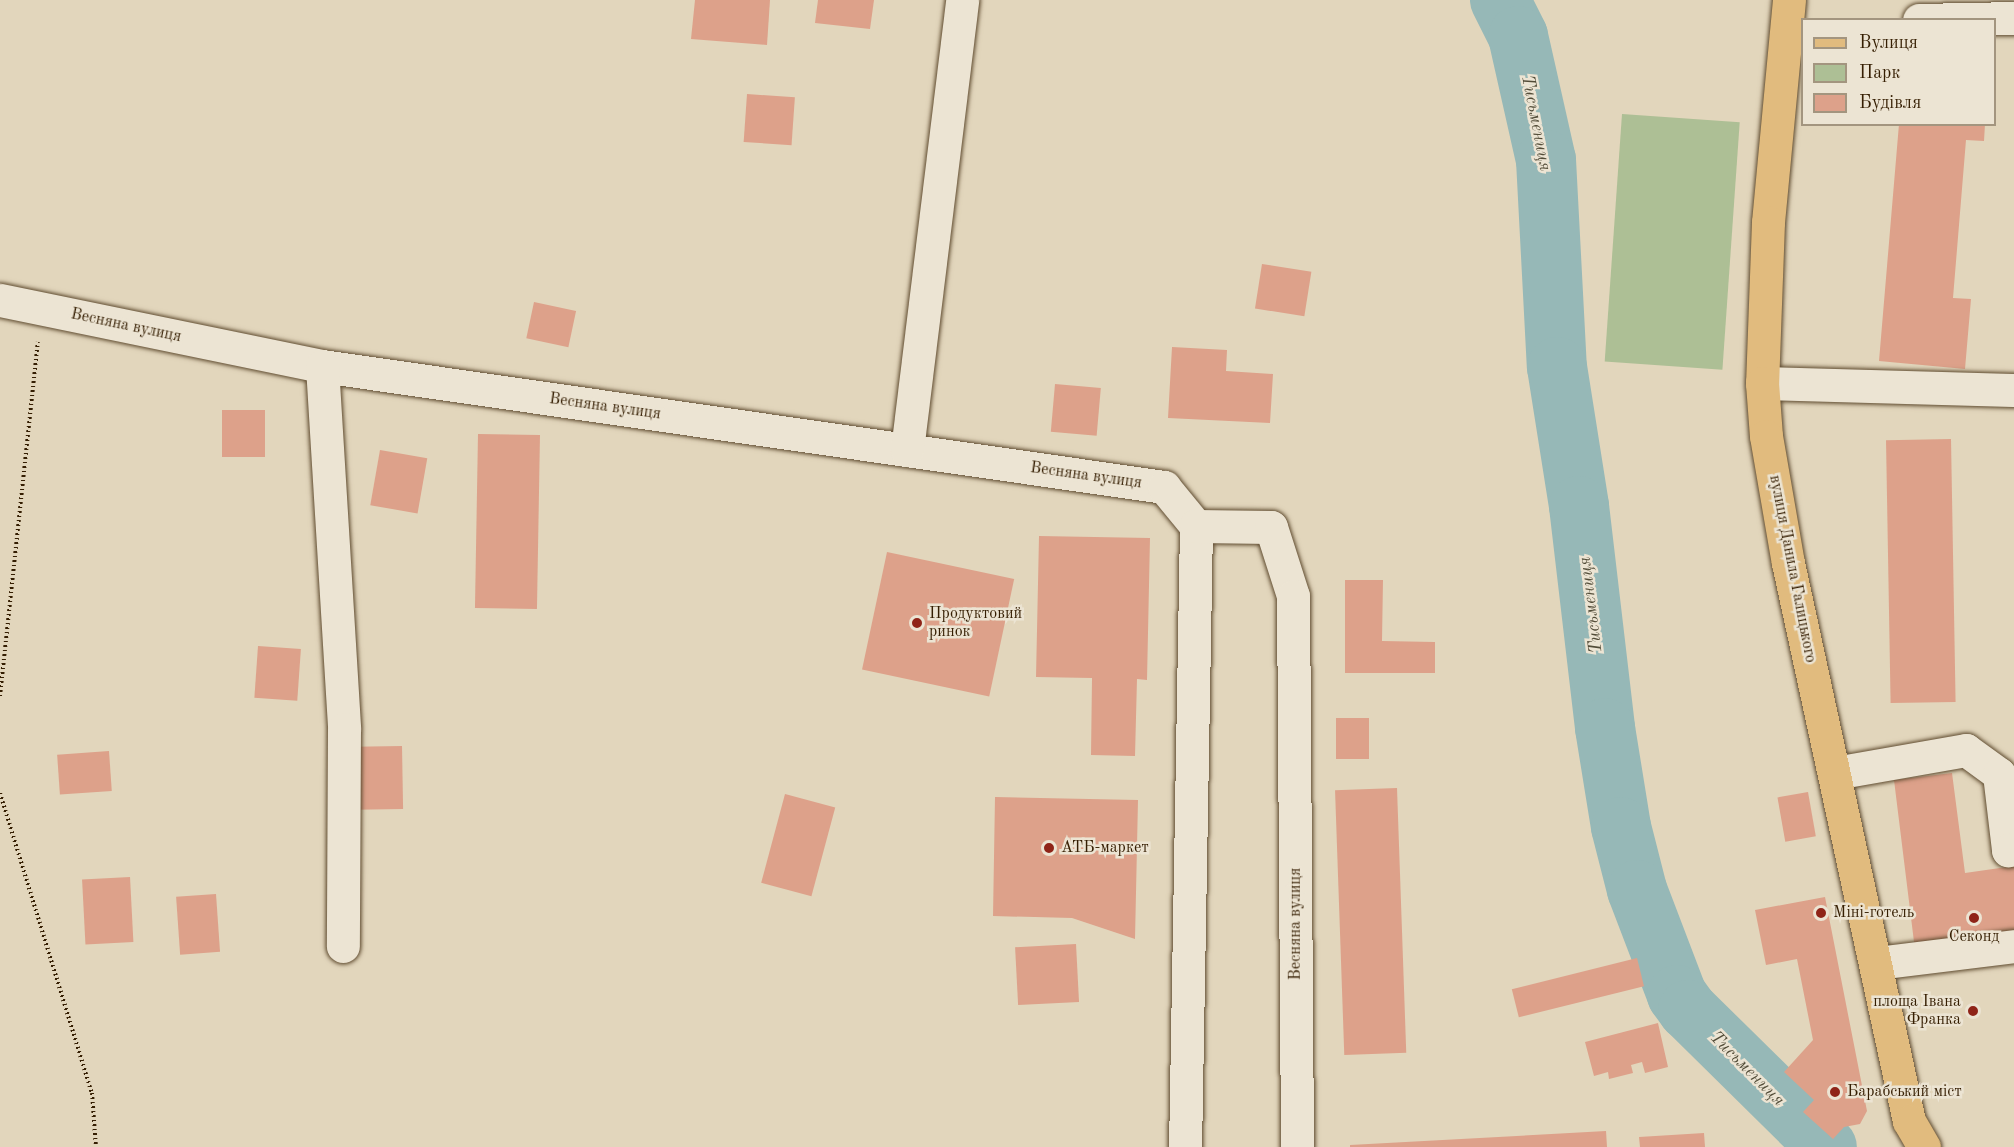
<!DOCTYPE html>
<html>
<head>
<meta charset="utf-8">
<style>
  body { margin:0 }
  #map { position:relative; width:2014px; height:1147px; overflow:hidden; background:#e2d6bc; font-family:"Old Standard TT",serif }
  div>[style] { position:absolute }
  .green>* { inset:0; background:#adbf95; transform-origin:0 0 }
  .river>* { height:60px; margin:-30px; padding:0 30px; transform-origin:30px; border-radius:30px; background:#96b8b7 }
  .building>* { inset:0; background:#dda18a; transform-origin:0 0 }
  .path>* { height:4px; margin-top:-2px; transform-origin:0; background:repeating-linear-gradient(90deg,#351e02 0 1.5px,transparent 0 4.5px) }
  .roads { filter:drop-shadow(0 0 2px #604c30) drop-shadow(0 0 2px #604c30) }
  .minor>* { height:33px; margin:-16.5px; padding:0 16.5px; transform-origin:16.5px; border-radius:16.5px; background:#ece4d3 }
  .major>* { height:33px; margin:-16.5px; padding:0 16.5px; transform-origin:16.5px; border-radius:16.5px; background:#e1bb7e }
  .dots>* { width:16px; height:16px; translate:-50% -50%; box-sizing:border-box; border:3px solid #ece4d3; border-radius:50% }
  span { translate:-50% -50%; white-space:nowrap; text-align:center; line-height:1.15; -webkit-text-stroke:5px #ece4d3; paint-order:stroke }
  .street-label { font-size:16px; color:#351e02 }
  .poi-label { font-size:16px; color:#351e02 }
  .left { translate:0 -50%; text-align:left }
  .right { translate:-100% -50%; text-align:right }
  .water-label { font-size:18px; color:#524c38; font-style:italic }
  .legend { position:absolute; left:1801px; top:18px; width:195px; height:108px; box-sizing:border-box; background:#ece4d3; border:2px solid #a3957f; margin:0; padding:8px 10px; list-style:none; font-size:18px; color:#351e02 }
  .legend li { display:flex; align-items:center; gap:12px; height:30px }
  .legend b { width:30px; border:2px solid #a3957f }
</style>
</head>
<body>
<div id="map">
  <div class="green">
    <div style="left:1622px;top:114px;width:118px;height:248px;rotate:4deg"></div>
  </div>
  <div class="river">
    <div style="left:1500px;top:0;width:40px;rotate:63.4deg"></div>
    <div style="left:1518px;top:36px;width:127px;rotate:77.3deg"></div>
    <div style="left:1546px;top:160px;width:207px;rotate:87deg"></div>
    <div style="left:1557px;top:367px;width:141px;rotate:81deg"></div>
    <div style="left:1579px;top:506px;width:224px;rotate:83.3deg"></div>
    <div style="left:1605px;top:728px;width:100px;rotate:80.8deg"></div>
    <div style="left:1621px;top:827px;width:65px;rotate:75.7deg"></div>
    <div style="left:1637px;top:890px;width:112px;rotate:69.1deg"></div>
    <div style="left:1677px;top:995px;width:19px;rotate:54deg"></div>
    <div style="left:1688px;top:1010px;width:195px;rotate:44.6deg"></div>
  </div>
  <div class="building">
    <div style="clip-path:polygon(695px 0,770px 0,767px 45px,691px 39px)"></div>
    <div style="clip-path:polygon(818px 0,874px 0,870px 29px,815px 23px)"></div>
    <div style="left:747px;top:94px;width:48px;height:48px;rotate:4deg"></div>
    <div style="clip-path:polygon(1899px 124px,1985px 124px,1984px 141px,1966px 140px,1953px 298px,1971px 299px,1965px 369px,1879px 361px)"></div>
    <div style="left:1262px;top:264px;width:50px;height:45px;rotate:9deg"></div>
    <div style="left:534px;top:302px;width:43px;height:37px;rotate:12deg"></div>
    <div style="clip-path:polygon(1172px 347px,1227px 350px,1226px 371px,1273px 374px,1270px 423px,1168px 418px)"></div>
    <div style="left:1055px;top:384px;width:46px;height:48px;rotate:5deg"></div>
    <div style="left:222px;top:410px;width:43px;height:47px"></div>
    <div style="left:478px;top:434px;width:62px;height:174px;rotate:1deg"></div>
    <div style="left:1951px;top:439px;width:263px;height:65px;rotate:89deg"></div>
    <div style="left:380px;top:450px;width:48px;height:56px;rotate:10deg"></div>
    <div style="clip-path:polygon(1039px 536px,1150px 538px,1147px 680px,1137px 679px,1135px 756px,1091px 755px,1092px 678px,1036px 677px)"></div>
    <div style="left:887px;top:552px;width:130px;height:120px;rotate:12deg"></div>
    <div style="clip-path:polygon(1345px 580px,1383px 580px,1382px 641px,1435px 642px,1435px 673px,1345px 673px)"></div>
    <div style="left:258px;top:646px;width:43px;height:52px;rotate:4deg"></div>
    <div style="left:1336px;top:718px;width:33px;height:41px"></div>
    <div style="left:402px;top:746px;width:63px;height:48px;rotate:89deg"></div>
    <div style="left:109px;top:751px;width:40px;height:52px;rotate:86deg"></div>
    <div style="clip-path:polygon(1952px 773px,1965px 873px,2014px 866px,2014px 938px,1915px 950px,1894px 780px)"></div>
    <div style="left:1397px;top:788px;width:265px;height:62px;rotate:88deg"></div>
    <div style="left:1808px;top:792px;width:45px;height:31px;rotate:80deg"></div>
    <div style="left:785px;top:794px;width:52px;height:92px;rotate:15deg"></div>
    <div style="clip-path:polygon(995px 797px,1138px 800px,1135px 939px,1072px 918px,993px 916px)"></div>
    <div style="left:130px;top:877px;width:65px;height:48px;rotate:87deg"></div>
    <div style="left:216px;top:894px;width:58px;height:40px;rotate:86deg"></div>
    <div style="clip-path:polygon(1825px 897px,1867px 1111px,1860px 1124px,1844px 1127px,1833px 1139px,1803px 1112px,1814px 1100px,1784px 1072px,1813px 1040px,1797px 959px,1766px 965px,1755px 910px)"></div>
    <div style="left:1076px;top:944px;width:58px;height:61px;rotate:87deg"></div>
    <div style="left:1637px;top:958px;width:29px;height:129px;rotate:76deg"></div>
    <div style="clip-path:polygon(1658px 1023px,1668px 1067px,1645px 1073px,1642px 1062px,1631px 1065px,1633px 1073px,1609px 1079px,1608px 1072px,1594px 1076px,1585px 1042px)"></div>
    <div style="clip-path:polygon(1606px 1131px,1607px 1147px,1350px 1147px,1350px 1145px)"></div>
    <div style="clip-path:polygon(1704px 1133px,1705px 1147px,1640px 1147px,1639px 1137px)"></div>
  </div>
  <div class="path">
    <div style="left:0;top:696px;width:356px;rotate:-83.9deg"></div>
    <div style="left:0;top:793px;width:314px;rotate:73deg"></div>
    <div style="left:92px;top:1093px;width:54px;rotate:85.8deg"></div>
  </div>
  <div class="roads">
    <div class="minor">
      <div style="left:1919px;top:20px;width:95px;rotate:-1.2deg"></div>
      <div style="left:0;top:300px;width:329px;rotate:11.6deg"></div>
      <div style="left:322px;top:366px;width:851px;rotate:8.18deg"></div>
      <div style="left:1164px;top:487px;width:50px;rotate:50.6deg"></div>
      <div style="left:1196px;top:526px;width:621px;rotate:91.01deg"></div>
      <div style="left:322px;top:366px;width:364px;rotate:86.5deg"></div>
      <div style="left:344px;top:729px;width:217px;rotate:90.3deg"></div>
      <div style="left:1762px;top:383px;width:252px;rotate:1.6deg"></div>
      <div style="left:907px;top:450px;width:453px;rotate:-83deg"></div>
      <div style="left:1196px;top:526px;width:75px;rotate:0.8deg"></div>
      <div style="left:1271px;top:527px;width:72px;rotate:72.3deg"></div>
      <div style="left:1293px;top:596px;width:551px;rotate:89.58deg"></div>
      <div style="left:1835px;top:773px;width:133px;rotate:-10deg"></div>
      <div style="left:1966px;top:750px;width:41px;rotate:36deg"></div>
      <div style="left:1999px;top:774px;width:77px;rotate:83.2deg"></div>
      <div style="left:2008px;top:850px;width:6px;rotate:-9deg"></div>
      <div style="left:1876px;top:963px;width:139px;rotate:-7deg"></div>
    </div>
    <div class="major">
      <div style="left:1789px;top:0;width:223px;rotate:95.4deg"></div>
      <div style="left:1768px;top:222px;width:161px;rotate:92.1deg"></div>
      <div style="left:1762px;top:383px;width:53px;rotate:85.7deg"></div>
      <div style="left:1766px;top:436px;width:129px;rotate:80.2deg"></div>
      <div style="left:1788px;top:563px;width:571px;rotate:77.77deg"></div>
      <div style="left:1909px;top:1121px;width:30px;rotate:60deg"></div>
    </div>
  </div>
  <div class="dots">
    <div style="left:917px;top:623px;background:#8f2418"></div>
    <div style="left:1049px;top:848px;background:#8f2418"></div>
    <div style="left:1821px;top:913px;background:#8f2418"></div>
    <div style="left:1974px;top:918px;background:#8f2418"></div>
    <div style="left:1973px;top:1011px;background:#8f2418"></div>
    <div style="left:1835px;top:1092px;background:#8f2418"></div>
  </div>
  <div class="street-label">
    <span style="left:126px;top:326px;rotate:12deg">Весняна вулиця</span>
    <span style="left:605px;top:407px;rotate:8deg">Весняна вулиця</span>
    <span style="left:1086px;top:476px;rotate:8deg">Весняна вулиця</span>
    <span style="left:1792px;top:569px;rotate:79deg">вулиця Данила Галицького</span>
    <span style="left:1296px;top:924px;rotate:-90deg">Весняна вулиця</span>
  </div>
  <div class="poi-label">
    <span class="left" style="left:929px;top:623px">Продуктовий<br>ринок</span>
    <span class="left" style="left:1061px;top:848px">АТБ-маркет</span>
    <span class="left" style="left:1833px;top:913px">Міні-готель</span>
    <span style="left:1974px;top:937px">Секонд</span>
    <span class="right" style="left:1961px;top:1011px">площа Івана<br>Франка</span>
    <span class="left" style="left:1847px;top:1092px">Барабський міст</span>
  </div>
  <div class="water-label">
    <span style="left:1536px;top:123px;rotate:79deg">Тисьмениця</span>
    <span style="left:1591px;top:605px;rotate:-97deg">Тисьмениця</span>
    <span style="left:1747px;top:1069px;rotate:45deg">Тисьмениця</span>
  </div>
  <ul class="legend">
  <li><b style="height:8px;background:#e1bb7e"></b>Вулиця</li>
  <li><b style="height:16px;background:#adbf95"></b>Парк</li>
  <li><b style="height:16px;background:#dda18a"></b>Будівля</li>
  </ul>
</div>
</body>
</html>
